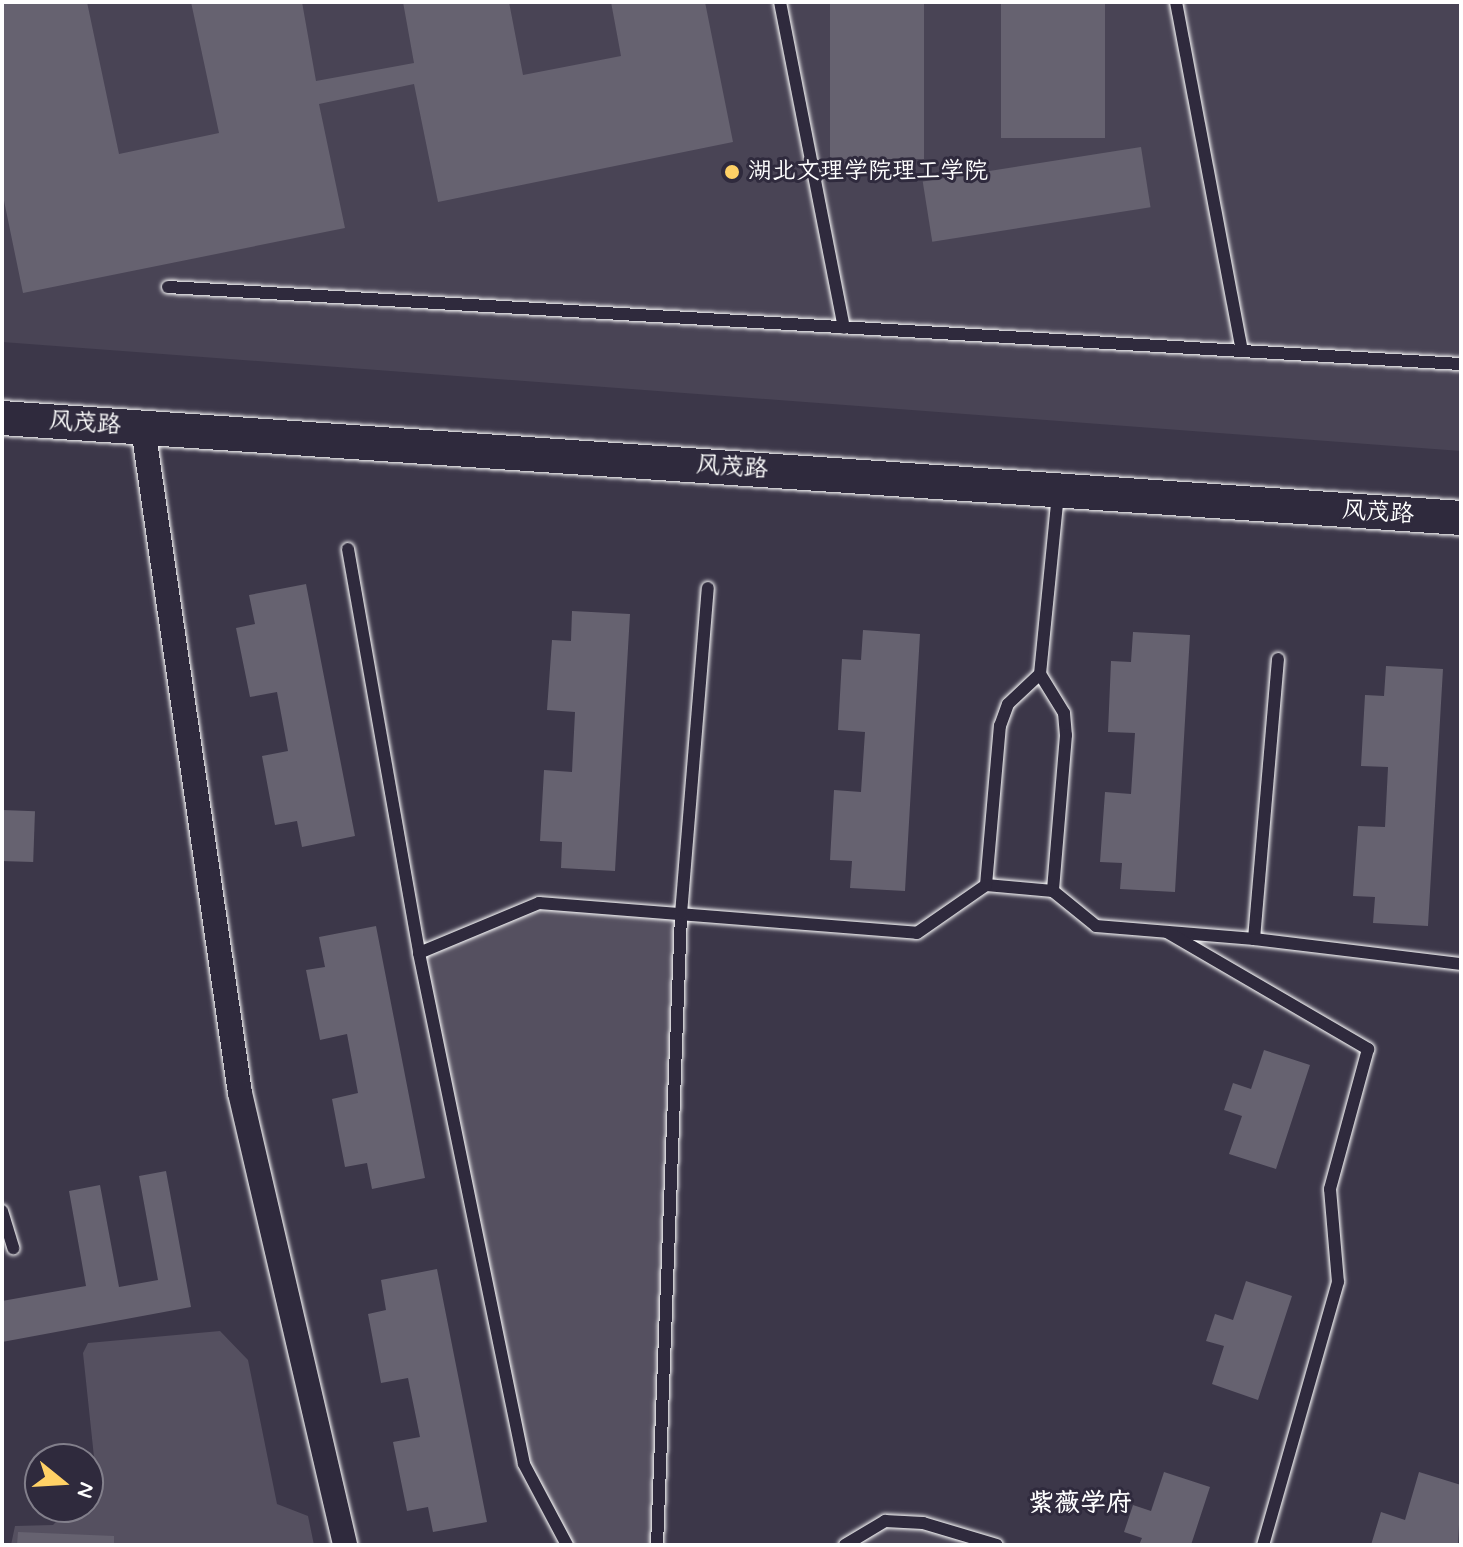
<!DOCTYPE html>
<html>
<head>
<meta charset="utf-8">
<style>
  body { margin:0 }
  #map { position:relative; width:1463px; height:1547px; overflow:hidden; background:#3c3749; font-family:Mynerve,"LXGW WenKai TC",sans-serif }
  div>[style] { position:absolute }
  .built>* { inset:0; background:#494455 }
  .green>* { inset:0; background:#555060 }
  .building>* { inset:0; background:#666270; transform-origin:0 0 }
  .roads { filter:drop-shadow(0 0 2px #fff) drop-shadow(0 0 2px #fff) }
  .lane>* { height:12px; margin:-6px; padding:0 6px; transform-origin:6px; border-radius:6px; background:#2f2a3d }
  .street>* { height:24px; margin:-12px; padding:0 12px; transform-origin:12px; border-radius:12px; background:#2f2a3d }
  .secondary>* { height:34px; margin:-17px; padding:0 17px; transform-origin:17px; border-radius:17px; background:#2f2a3d }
  .dots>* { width:22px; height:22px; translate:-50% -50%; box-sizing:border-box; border:4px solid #2f2a3d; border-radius:50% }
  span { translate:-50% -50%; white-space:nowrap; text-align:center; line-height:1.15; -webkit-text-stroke:6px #2f2a3d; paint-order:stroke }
  .poi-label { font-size:24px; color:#fff }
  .left { translate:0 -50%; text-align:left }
  .street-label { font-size:24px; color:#fff }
  .neighbourhood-label { font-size:26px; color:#fff; font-weight:700 }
  .frame { position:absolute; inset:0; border:4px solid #fff; pointer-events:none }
  .north { position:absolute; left:24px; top:1443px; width:80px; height:80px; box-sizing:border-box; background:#2f2a3d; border:2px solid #827f8b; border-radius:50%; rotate:108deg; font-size:22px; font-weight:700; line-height:32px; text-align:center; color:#fff }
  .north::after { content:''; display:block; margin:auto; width:28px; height:36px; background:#ffd166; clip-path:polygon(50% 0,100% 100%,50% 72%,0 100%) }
</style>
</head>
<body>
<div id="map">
  <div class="built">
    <div style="clip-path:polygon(2px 2px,1461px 2px,1461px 451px,2px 342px)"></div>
    <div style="clip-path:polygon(882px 1523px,923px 1523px,997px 1545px,845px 1545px)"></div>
  </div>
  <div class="green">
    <div style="clip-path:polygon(539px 903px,681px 914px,657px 1545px,567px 1545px,524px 1464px,419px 953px)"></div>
    <div style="clip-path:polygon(220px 1331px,248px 1360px,277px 1504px,308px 1516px,314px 1545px,11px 1545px,15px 1526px,53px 1525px,70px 1507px,88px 1507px,96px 1476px,83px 1353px,88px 1343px)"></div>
  </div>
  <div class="building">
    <div style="clip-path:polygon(2px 2px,87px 2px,119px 154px,219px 133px,191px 2px,302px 2px,316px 81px,414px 63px,403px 2px,509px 2px,523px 75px,621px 56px,611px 2px,705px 2px,733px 142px,438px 202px,414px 84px,319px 104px,345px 228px,23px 293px,2px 191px)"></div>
    <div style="left:830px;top:2px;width:94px;height:157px"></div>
    <div style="left:1001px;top:2px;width:104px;height:136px"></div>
    <div style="left:1141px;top:147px;width:61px;height:221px;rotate:81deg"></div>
    <div style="clip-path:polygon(306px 584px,355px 836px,302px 847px,297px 821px,275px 825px,262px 756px,288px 751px,277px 692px,250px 697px,236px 628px,255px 624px,249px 595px)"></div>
    <div style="clip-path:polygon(572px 611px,630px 614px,615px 871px,561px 868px,562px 842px,540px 841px,544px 770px,572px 772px,575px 712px,547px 710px,552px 640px,571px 641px)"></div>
    <div style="clip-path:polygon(863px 630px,920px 634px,905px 891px,850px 888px,852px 861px,830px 860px,834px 790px,861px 792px,865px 732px,838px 730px,842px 659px,861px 660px)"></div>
    <div style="clip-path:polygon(1133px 632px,1190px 635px,1175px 892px,1120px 889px,1122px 863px,1100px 862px,1105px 792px,1131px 794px,1135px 733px,1108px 732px,1111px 661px,1131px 662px)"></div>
    <div style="clip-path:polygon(1386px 666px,1443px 669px,1428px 926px,1373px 923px,1375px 897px,1353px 896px,1358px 826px,1385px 827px,1388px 767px,1361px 766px,1365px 695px,1384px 696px)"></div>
    <div style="left:2px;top:810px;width:33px;height:51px;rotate:2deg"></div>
    <div style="clip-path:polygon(376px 926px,425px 1178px,372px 1189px,367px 1163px,345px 1167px,332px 1099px,358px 1093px,347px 1034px,320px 1040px,306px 970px,325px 967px,319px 937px)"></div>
    <div style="clip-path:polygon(1264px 1050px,1310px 1065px,1276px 1169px,1229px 1154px,1242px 1116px,1224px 1110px,1233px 1083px,1251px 1089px)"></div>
    <div style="clip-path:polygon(166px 1171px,191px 1307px,2px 1342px,2px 1301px,86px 1286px,69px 1191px,100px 1185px,119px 1287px,158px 1280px,139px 1176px)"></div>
    <div style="clip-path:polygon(437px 1269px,487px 1522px,433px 1532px,428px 1507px,407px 1511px,393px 1442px,420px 1437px,408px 1378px,381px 1383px,368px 1314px,386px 1310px,381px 1280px)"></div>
    <div style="clip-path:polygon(1246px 1281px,1292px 1296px,1258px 1400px,1212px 1384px,1224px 1346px,1206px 1341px,1215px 1314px,1233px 1320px)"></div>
    <div style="clip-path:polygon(1164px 1472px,1210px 1487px,1191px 1545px,1139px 1545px,1142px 1538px,1124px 1532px,1133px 1505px,1151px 1511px)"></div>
    <div style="clip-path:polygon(1419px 1472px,1461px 1485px,1458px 1545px,1371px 1545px,1381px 1512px,1405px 1520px)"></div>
    <div style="clip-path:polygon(18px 1532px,114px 1536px,114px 1545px,17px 1545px)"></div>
  </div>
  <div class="roads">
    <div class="lane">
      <div style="left:780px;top:2px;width:332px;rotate:78.9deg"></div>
      <div style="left:1176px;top:2px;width:355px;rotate:79.3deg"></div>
      <div style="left:168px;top:287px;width:1295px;rotate:3.41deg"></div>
      <div style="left:348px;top:549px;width:410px;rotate:80deg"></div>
      <div style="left:1040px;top:674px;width:46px;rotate:58.4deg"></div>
      <div style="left:1064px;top:713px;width:22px;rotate:85deg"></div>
      <div style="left:1066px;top:735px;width:157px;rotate:94.8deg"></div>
      <div style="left:1053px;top:891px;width:67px;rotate:-174.9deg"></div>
      <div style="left:986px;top:885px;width:160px;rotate:-85deg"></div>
      <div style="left:1000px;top:726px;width:23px;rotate:-70deg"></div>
      <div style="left:1008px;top:704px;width:44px;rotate:-43.2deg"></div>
      <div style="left:1040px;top:674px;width:181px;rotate:-84.3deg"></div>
      <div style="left:1053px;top:891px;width:55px;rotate:39.1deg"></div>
      <div style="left:1096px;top:926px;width:159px;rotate:4.7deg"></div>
      <div style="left:1254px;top:939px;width:281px;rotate:-85.1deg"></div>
      <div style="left:1167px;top:932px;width:233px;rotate:30.2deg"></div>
      <div style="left:1368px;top:1049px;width:145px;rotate:105.2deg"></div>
      <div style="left:1330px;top:1189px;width:93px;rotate:85.1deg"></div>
      <div style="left:1338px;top:1282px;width:273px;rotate:105.9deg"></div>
      <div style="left:1254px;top:939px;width:209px;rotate:6.9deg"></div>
      <div style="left:2px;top:1211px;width:39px;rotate:73deg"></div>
      <div style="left:567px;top:1545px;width:92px;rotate:-118deg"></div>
      <div style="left:524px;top:1464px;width:522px;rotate:-101.61deg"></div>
      <div style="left:419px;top:953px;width:130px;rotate:-22.6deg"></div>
      <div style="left:539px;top:903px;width:379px;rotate:4.5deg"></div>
      <div style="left:917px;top:933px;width:84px;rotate:-34.8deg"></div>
      <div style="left:657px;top:1545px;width:631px;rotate:-87.82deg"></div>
      <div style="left:681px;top:914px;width:327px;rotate:-85.3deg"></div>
      <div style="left:845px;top:1545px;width:47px;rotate:-31deg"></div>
      <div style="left:885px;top:1521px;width:38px;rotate:3deg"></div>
      <div style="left:923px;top:1523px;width:77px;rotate:16.6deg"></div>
    </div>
    <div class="street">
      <div style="left:143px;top:428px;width:672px;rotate:81.7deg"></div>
      <div style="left:240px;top:1093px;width:464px;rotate:76.9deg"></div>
    </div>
    <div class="secondary">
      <div style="left:2px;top:418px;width:1462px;rotate:3.92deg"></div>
    </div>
  </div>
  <div class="dots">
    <div style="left:732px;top:172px;background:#ffd166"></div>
  </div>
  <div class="poi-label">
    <span class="left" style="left:748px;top:172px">湖北文理学院理工学院</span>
  </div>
  <div class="street-label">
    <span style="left:85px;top:424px;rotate:4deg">风茂路</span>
    <span style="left:732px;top:468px;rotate:4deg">风茂路</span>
    <span style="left:1378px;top:513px;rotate:4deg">风茂路</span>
  </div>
  <div class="neighbourhood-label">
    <span style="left:1080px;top:1505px">紫薇学府</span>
  </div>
  <div class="frame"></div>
  <div class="north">N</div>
</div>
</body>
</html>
